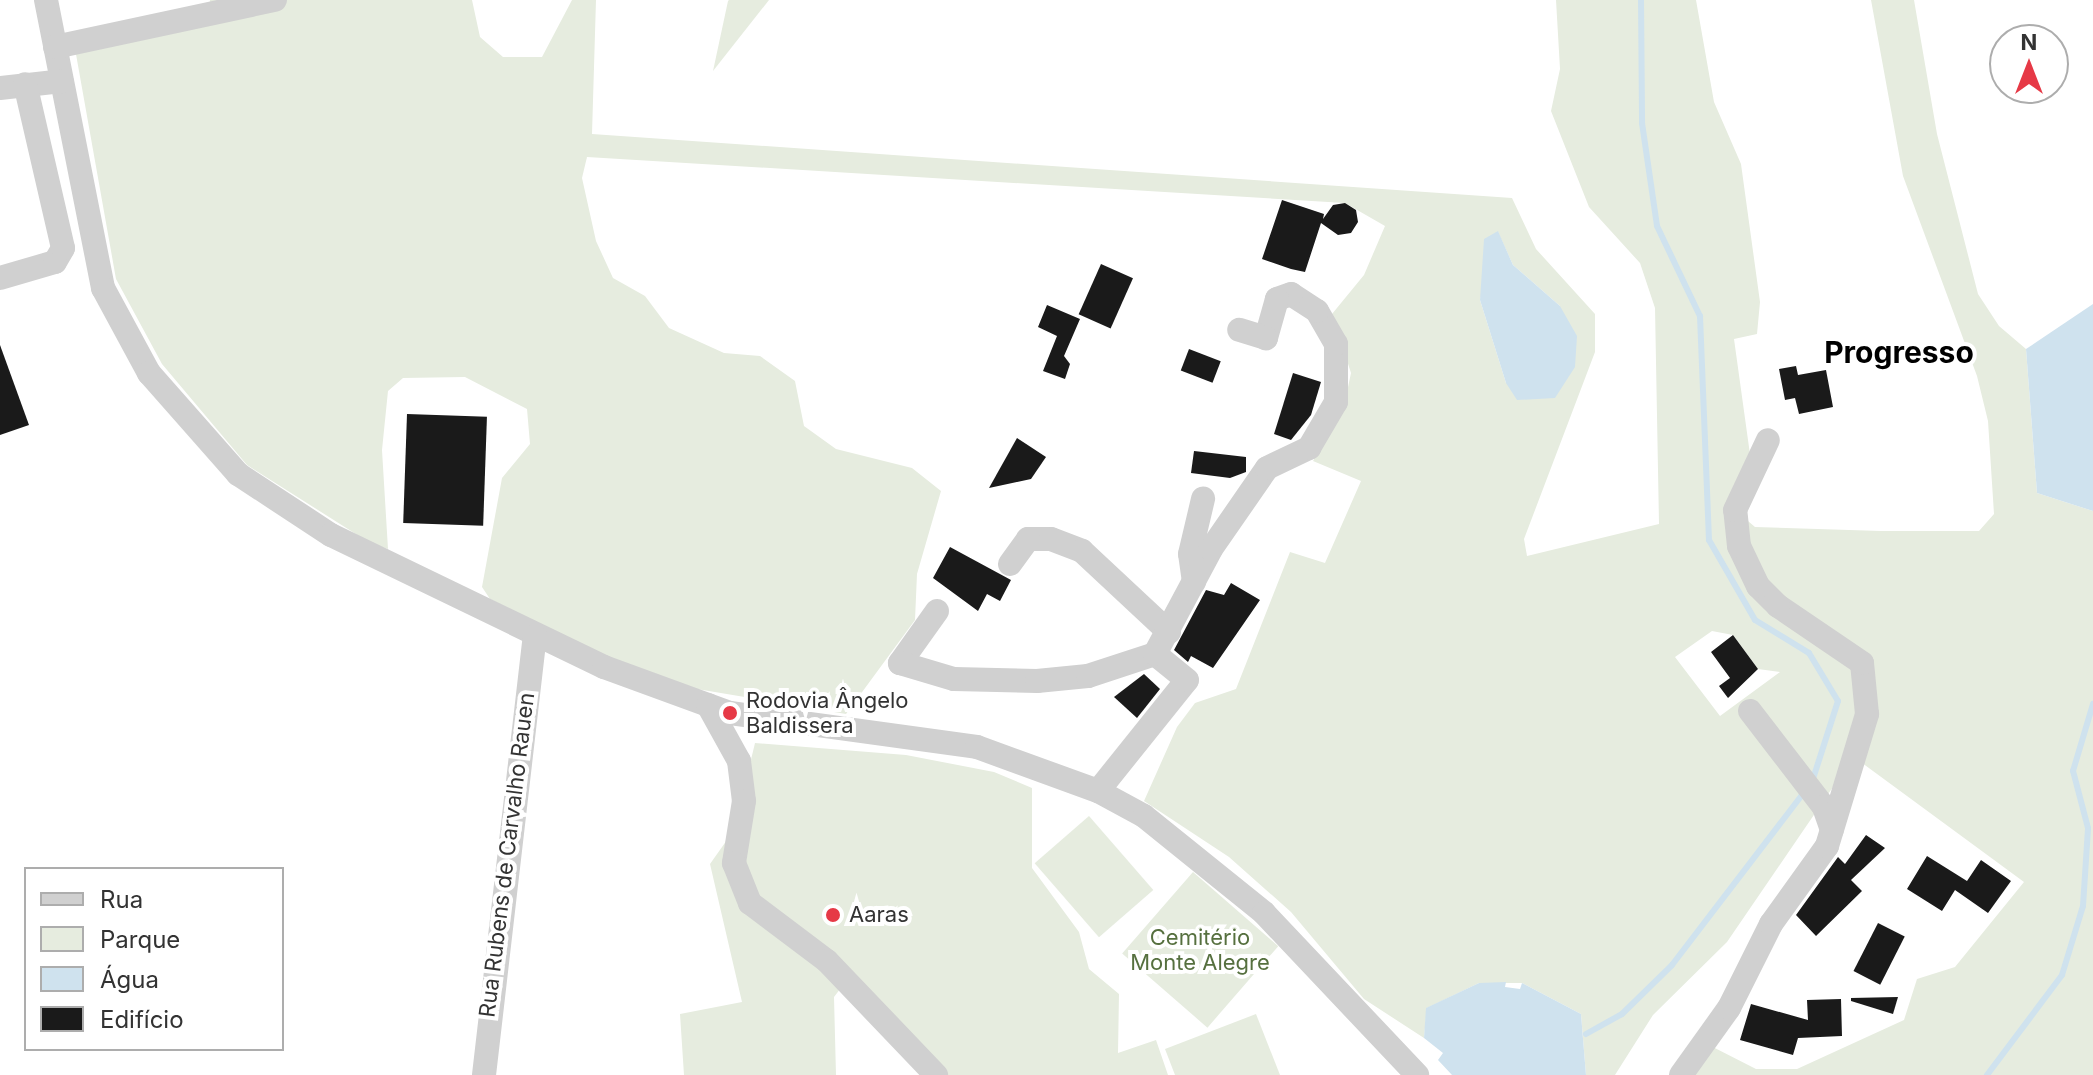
<!DOCTYPE html>
<html>
<head>
<meta charset="utf-8">
<style>
  body { margin:0 }
  #map { position:relative; width:2093px; height:1075px; overflow:hidden; background:#fff; font-family:Inter,sans-serif }
  div>[style] { position:absolute }
  .green>* { inset:0; background:#e6ecdf; transform-origin:0 0 }
  .water>* { inset:0; background:#cfe2ee }
  .stream>* { height:6px; margin:-3px; padding:0 3px; transform-origin:3px; border-radius:3px; background:#cfe2ee }
  .building>* { inset:0; background:#1a1a1a; transform-origin:0 0 }
  .minor>* { height:24px; margin:-12px; padding:0 12px; transform-origin:12px; border-radius:12px; background:#d0d0d0 }
  .dots>* { width:22px; height:22px; translate:-50% -50%; box-sizing:border-box; border:4px solid #fff; border-radius:50% }
  span { translate:-50% -50%; white-space:nowrap; text-align:center; line-height:1.15; -webkit-text-stroke:8px #fff; paint-order:stroke }
  .poi-label { font-size:22px; color:#333 }
  .left { translate:0 -50%; text-align:left }
  .street-label { font-size:22px; color:#333 }
  .park-label { font-size:22px; color:#56703f }
  .district-label { font-size:30px; color:#000; font-weight:700 }
  .legend { position:absolute; left:24px; top:867px; width:260px; height:184px; box-sizing:border-box; background:#fff; border:2px solid #adadad; margin:0; padding:10px 14px; list-style:none; font-size:24px; color:#333 }
  .legend li { display:flex; align-items:center; gap:16px; height:40px }
  .legend b { width:40px; border:2px solid #adadad }
  .north { position:absolute; left:1989px; top:24px; width:80px; height:80px; box-sizing:border-box; background:#fff; border:2px solid #adadad; border-radius:50%; rotate:0deg; font-size:22px; font-weight:700; line-height:32px; text-align:center; color:#333 }
  .north::after { content:''; display:block; margin:auto; width:28px; height:36px; background:#e63946; clip-path:polygon(50% 0,100% 100%,50% 72%,0 100%) }
</style>
</head>
<body>
<div id="map">
  <div class="green">
    <div style="clip-path:polygon(evenodd,210px 0,472px 0,480px 37px,503px 57px,542px 57px,572px 0,596px 0,592px 134px,1512px 198px,1536px 249px,1595px 314px,1595px 352px,1524px 539px,1527px 556px,1659px 524px,1655px 308px,1640px 263px,1589px 207px,1551px 111px,1560px 69px,1556px 0,1696px 0,1714px 102px,1741px 164px,1760px 302px,1757px 334px,1734px 339px,1753px 476px,1735px 510px,1755px 527px,1881px 531px,1979px 531px,1994px 514px,1988px 421px,1977px 376px,1903px 176px,1871px 0,1914px 0,1937px 134px,1978px 294px,1999px 326px,2026px 349px,2037px 493px,2093px 511px,2093px 1075px,1681px 1075px,1705px 1043px,1756px 1069px,1797px 1069px,1904px 1020px,1917px 979px,1955px 967px,2024px 882px,1858px 760px,1848px 765px,1727px 942px,1653px 1015px,1615px 1075px,1586px 1075px,1581px 1014px,1522px 983px,1479px 983px,1427px 1008px,1424px 1038px,1364px 999px,1291px 912px,1229px 857px,1144px 801px,1177px 727px,1195px 703px,1236px 689px,1290px 552px,1325px 563px,1361px 481px,1313px 461px,1344px 406px,1351px 373px,1332px 314px,1364px 275px,1385px 226px,1345px 203px,587px 157px,582px 178px,596px 241px,613px 278px,645px 296px,669px 328px,724px 353px,760px 356px,795px 381px,804px 426px,836px 449px,912px 468px,941px 491px,917px 574px,915px 620px,846px 714px,697px 689px,590px 650px,490px 599px,482px 587px,502px 478px,530px 444px,527px 409px,465px 377px,403px 378px,388px 391px,382px 450px,388px 549px,370px 543px,247px 465px,162px 364px,116px 279px,74px 43px,209px 10px,210px 0,1498px 232px,1513px 265px,1560px 306px,1506px 383px,1480px 300px,1498px 232px,210px 0,1712px 631px,1733px 635px,1758px 669px,1780px 672px,1720px 716px,1675px 657px,1712px 631px)"></div>
    <div style="clip-path:polygon(729px 0,769px 0,713px 71px,728px 1px)"></div>
    <div style="clip-path:polygon(755px 743px,906px 755px,994px 772px,1032px 788px,1032px 868px,1079px 932px,1089px 969px,1119px 994px,1118px 1053px,1156px 1040px,1168px 1075px,947px 1075px,850px 976px,834px 997px,836px 1075px,684px 1075px,680px 1014px,742px 1002px,710px 864px,734px 830px)"></div>
    <div style="left:1089px;top:816px;width:98px;height:72px;rotate:49deg"></div>
    <div style="left:1193px;top:872px;width:113px;height:108px;rotate:41deg"></div>
    <div style="clip-path:polygon(1256px 1014px,1280px 1075px,1175px 1075px,1165px 1049px)"></div>
  </div>
  <div class="water">
    <div style="clip-path:polygon(1498px 231px,1513px 265px,1560px 306px,1577px 336px,1575px 367px,1555px 398px,1517px 400px,1506px 383px,1480px 300px,1484px 239px)"></div>
    <div style="clip-path:polygon(2093px 304px,2093px 511px,2037px 493px,2026px 349px)"></div>
    <div style="clip-path:polygon(1506px 982px,1505px 987px,1520px 989px,1522px 983px,1581px 1014px,1586px 1075px,1452px 1075px,1438px 1060px,1443px 1053px,1424px 1038px,1426px 1008px,1479px 983px)"></div>
  </div>
  <div class="stream">
    <div style="left:1641px;top:0;width:123px;rotate:89.5deg"></div>
    <div style="left:1642px;top:123px;width:104px;rotate:81.7deg"></div>
    <div style="left:1657px;top:226px;width:100px;rotate:64.5deg"></div>
    <div style="left:1700px;top:316px;width:224px;rotate:87.7deg"></div>
    <div style="left:1709px;top:540px;width:92px;rotate:60.1deg"></div>
    <div style="left:1755px;top:620px;width:63px;rotate:31.4deg"></div>
    <div style="left:1809px;top:653px;width:56px;rotate:58.9deg"></div>
    <div style="left:1838px;top:701px;width:85px;rotate:107.8deg"></div>
    <div style="left:1586px;top:1034px;width:41px;rotate:-29.1deg"></div>
    <div style="left:1622px;top:1014px;width:70px;rotate:-44.4deg"></div>
    <div style="left:1672px;top:965px;width:219px;rotate:-52.6deg"></div>
    <div style="left:1987px;top:1075px;width:125px;rotate:-53.1deg"></div>
    <div style="left:2062px;top:975px;width:72px;rotate:-73.1deg"></div>
    <div style="left:2083px;top:906px;width:78px;rotate:-86.3deg"></div>
    <div style="left:2088px;top:828px;width:59px;rotate:-104.7deg"></div>
    <div style="left:2073px;top:771px;width:70px;rotate:-73.4deg"></div>
  </div>
  <div class="building">
    <div style="clip-path:polygon(1282px 200px,1324px 214px,1323px 219px,1333px 205px,1345px 203px,1356px 210px,1358px 222px,1351px 233px,1338px 235px,1321px 223px,1305px 272px,1291px 269px,1262px 259px)"></div>
    <div style="left:1101px;top:264px;width:35px;height:55px;rotate:24deg"></div>
    <div style="clip-path:polygon(1047px 305px,1080px 319px,1064px 356px,1070px 364px,1065px 379px,1043px 371px,1057px 336px,1038px 327px)"></div>
    <div style="clip-path:polygon(0 345px,29px 425px,0 435px)"></div>
    <div style="left:1189px;top:349px;width:34px;height:23px;rotate:21deg"></div>
    <div style="clip-path:polygon(1796px 366px,1798px 375px,1826px 370px,1833px 407px,1799px 414px,1795px 398px,1785px 400px,1779px 369px)"></div>
    <div style="clip-path:polygon(1293px 373px,1321px 382px,1311px 415px,1291px 440px,1274px 434px)"></div>
    <div style="left:407px;top:414px;width:80px;height:109px;rotate:2deg"></div>
    <div style="clip-path:polygon(1017px 438px,1046px 457px,1031px 479px,989px 488px)"></div>
    <div style="clip-path:polygon(1194px 451px,1246px 457px,1246px 472px,1230px 478px,1191px 473px)"></div>
    <div style="clip-path:polygon(950px 547px,1011px 580px,1000px 601px,987px 594px,978px 611px,933px 578px)"></div>
    <div style="clip-path:polygon(1231px 583px,1260px 600px,1213px 668px,1191px 656px,1188px 662px,1174px 650px,1206px 590px,1224px 595px)"></div>
    <div style="clip-path:polygon(1733px 635px,1758px 669px,1728px 698px,1719px 686px,1730px 678px,1711px 652px)"></div>
    <div style="clip-path:polygon(1144px 674px,1160px 689px,1137px 718px,1114px 697px)"></div>
    <div style="clip-path:polygon(1866px 835px,1885px 848px,1851px 880px,1862px 891px,1816px 936px,1796px 915px,1838px 857px,1845px 864px)"></div>
    <div style="clip-path:polygon(1927px 856px,1967px 881px,1981px 860px,2011px 881px,1988px 913px,1955px 890px,1942px 911px,1907px 889px)"></div>
    <div style="left:1878px;top:923px;width:30px;height:54px;rotate:27deg"></div>
    <div style="clip-path:polygon(1898px 997px,1893px 1014px,1851px 1001px,1851px 998px)"></div>
    <div style="clip-path:polygon(1841px 999px,1842px 1036px,1798px 1038px,1793px 1055px,1740px 1040px,1751px 1004px,1808px 1020px,1807px 1000px)"></div>
  </div>
  <div class="minor">
    <div style="left:46px;top:0;width:294px;rotate:78.8deg"></div>
    <div style="left:103px;top:288px;width:97px;rotate:61.6deg"></div>
    <div style="left:149px;top:373px;width:135px;rotate:48.6deg"></div>
    <div style="left:238px;top:474px;width:111px;rotate:33.3deg"></div>
    <div style="left:331px;top:535px;width:303px;rotate:25.8deg"></div>
    <div style="left:604px;top:667px;width:134px;rotate:20.1deg"></div>
    <div style="left:730px;top:713px;width:249px;rotate:7.8deg"></div>
    <div style="left:977px;top:747px;width:129px;rotate:20deg"></div>
    <div style="left:1098px;top:791px;width:52px;rotate:28.5deg"></div>
    <div style="left:1144px;top:816px;width:154px;rotate:38.9deg"></div>
    <div style="left:1264px;top:913px;width:223px;rotate:46.6deg"></div>
    <div style="left:55px;top:47px;width:225px;rotate:-12.1deg"></div>
    <div style="left:0;top:88px;width:62px;rotate:-6.4deg"></div>
    <div style="left:0;top:278px;width:57px;rotate:-16.2deg"></div>
    <div style="left:55px;top:262px;width:16px;rotate:-60deg"></div>
    <div style="left:63px;top:248px;width:168px;rotate:-103deg"></div>
    <div style="left:1010px;top:564px;width:31px;rotate:-54deg"></div>
    <div style="left:1028px;top:539px;width:23px"></div>
    <div style="left:1051px;top:539px;width:33px;rotate:21deg"></div>
    <div style="left:1082px;top:551px;width:119px;rotate:43deg"></div>
    <div style="left:1194px;top:582px;width:28px;rotate:-98deg"></div>
    <div style="left:1190px;top:554px;width:57px;rotate:-76.7deg"></div>
    <div style="left:937px;top:611px;width:64px;rotate:125.4deg"></div>
    <div style="left:900px;top:663px;width:56px;rotate:16.5deg"></div>
    <div style="left:954px;top:679px;width:83px;rotate:1.4deg"></div>
    <div style="left:1037px;top:681px;width:51px;rotate:-5.6deg"></div>
    <div style="left:1088px;top:676px;width:71px;rotate:-18.2deg"></div>
    <div style="left:708px;top:705px;width:64px;rotate:61deg"></div>
    <div style="left:739px;top:761px;width:40px;rotate:82.9deg"></div>
    <div style="left:744px;top:801px;width:63px;rotate:99.2deg"></div>
    <div style="left:734px;top:863px;width:43px;rotate:68.2deg"></div>
    <div style="left:750px;top:903px;width:96px;rotate:37deg"></div>
    <div style="left:827px;top:961px;width:158px;rotate:46.3deg"></div>
    <div style="left:1750px;top:711px;width:121px;rotate:52.4deg"></div>
    <div style="left:1824px;top:807px;width:24px;rotate:71deg"></div>
    <div style="left:1098px;top:791px;width:142px;rotate:-51.3deg"></div>
    <div style="left:1187px;top:680px;width:41px;rotate:-140.9deg"></div>
    <div style="left:1155px;top:654px;width:119px;rotate:-61.9deg"></div>
    <div style="left:1211px;top:549px;width:98px;rotate:-55.3deg"></div>
    <div style="left:1267px;top:468px;width:47px;rotate:-25.5deg"></div>
    <div style="left:1309px;top:448px;width:53px;rotate:-59.6deg"></div>
    <div style="left:1336px;top:402px;width:58px;rotate:-90deg"></div>
    <div style="left:1336px;top:344px;width:38px;rotate:-120deg"></div>
    <div style="left:1317px;top:311px;width:31px;rotate:-147deg"></div>
    <div style="left:1291px;top:294px;width:15px;rotate:160deg"></div>
    <div style="left:1277px;top:299px;width:41px;rotate:105.8deg"></div>
    <div style="left:1266px;top:338px;width:28px;rotate:-163deg"></div>
    <div style="left:484px;top:1075px;width:442px;rotate:-83.4deg"></div>
    <div style="left:1681px;top:1075px;width:82px;rotate:-54.4deg"></div>
    <div style="left:1729px;top:1008px;width:94px;rotate:-63.4deg"></div>
    <div style="left:1771px;top:924px;width:96px;rotate:-54.3deg"></div>
    <div style="left:1827px;top:846px;width:138px;rotate:-73.1deg"></div>
    <div style="left:1867px;top:714px;width:51px;rotate:-95.6deg"></div>
    <div style="left:1862px;top:663px;width:102px;rotate:-145.8deg"></div>
    <div style="left:1778px;top:606px;width:28px;rotate:-135deg"></div>
    <div style="left:1758px;top:586px;width:44px;rotate:-115.4deg"></div>
    <div style="left:1739px;top:546px;width:36px;rotate:-96deg"></div>
    <div style="left:1735px;top:510px;width:77px;rotate:-64.8deg"></div>
  </div>
  <div class="dots">
    <div style="left:730px;top:713px;background:#e63946"></div>
    <div style="left:833px;top:915px;background:#e63946"></div>
  </div>
  <div class="poi-label">
    <span class="left" style="left:746px;top:713px">Rodovia Ângelo<br>Baldissera</span>
    <span class="left" style="left:849px;top:915px">Aaras</span>
  </div>
  <div class="street-label">
    <span style="left:507px;top:855px;rotate:-83deg">Rua Rubens de Carvalho Rauen</span>
  </div>
  <div class="park-label">
    <span style="left:1200px;top:950px">Cemitério<br>Monte Alegre</span>
  </div>
  <div class="district-label">
    <span style="left:1899px;top:352px">Progresso</span>
  </div>
  <ul class="legend">
  <li><b style="height:10px;background:#d0d0d0"></b>Rua</li>
  <li><b style="height:22px;background:#e6ecdf"></b>Parque</li>
  <li><b style="height:22px;background:#cfe2ee"></b>Água</li>
  <li><b style="height:22px;background:#1a1a1a"></b>Edifício</li>
  </ul>
  <div class="north">N</div>
</div>
</body>
</html>
